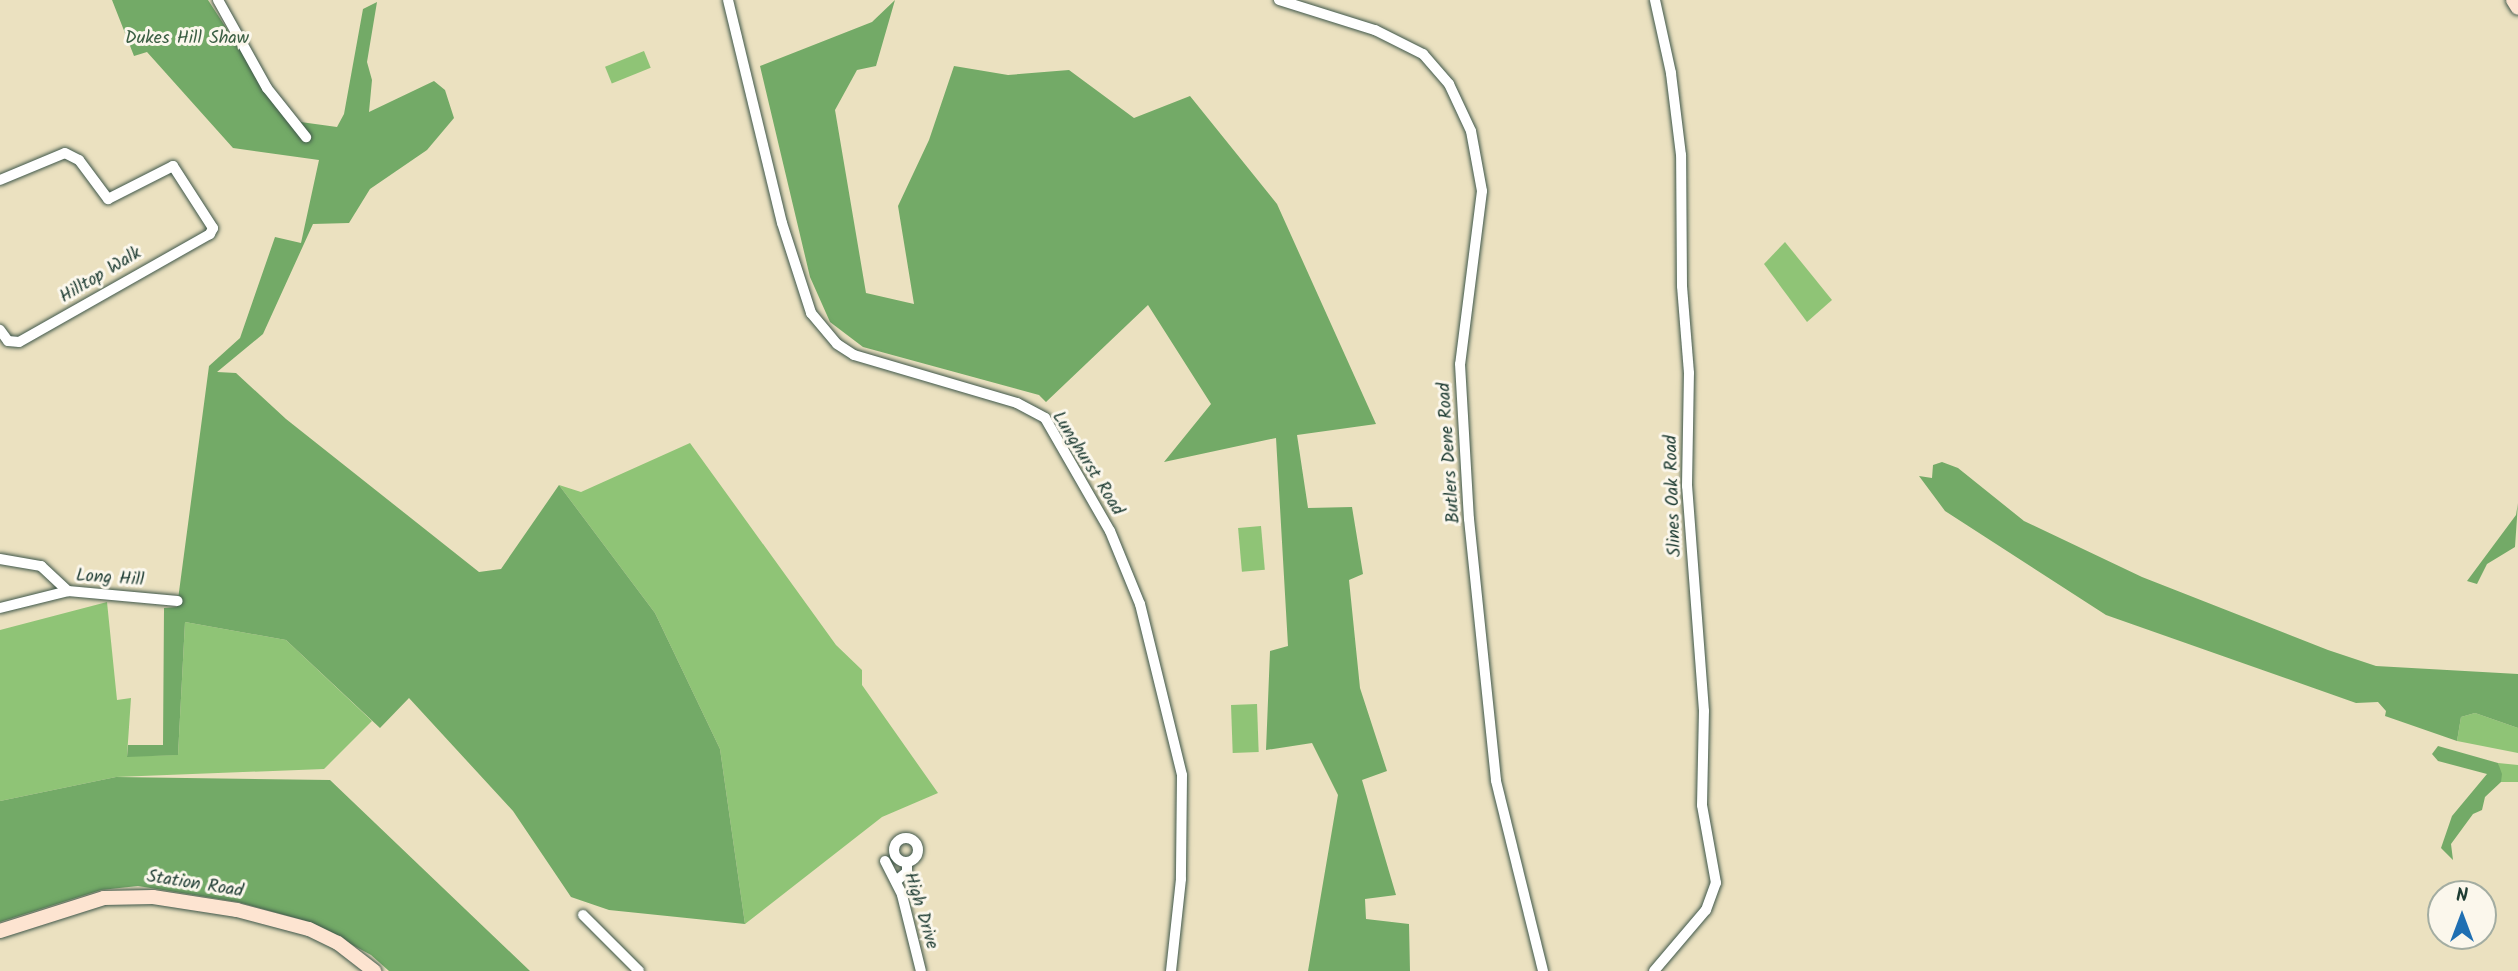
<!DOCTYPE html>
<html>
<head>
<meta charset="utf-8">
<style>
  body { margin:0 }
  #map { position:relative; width:2518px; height:971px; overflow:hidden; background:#ebe1c0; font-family:Kalam,sans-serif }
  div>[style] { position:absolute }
  .green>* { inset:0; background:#8fc476; transform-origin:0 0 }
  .forest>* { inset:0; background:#73aa67 }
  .roads { filter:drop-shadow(0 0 2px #3e5649) drop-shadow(0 0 2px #3e5649) }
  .street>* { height:10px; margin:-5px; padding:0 5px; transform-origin:5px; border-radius:5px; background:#fff }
  .street>.ring { margin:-5px; padding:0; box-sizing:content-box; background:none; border:10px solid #fff; border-radius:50% }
  .secondary>* { height:14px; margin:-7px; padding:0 7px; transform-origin:7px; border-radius:7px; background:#fde4d1 }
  span { translate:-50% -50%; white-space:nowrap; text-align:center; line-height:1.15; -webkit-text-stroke:6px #fbf7ec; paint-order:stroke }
  .park-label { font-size:18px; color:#3b5f44 }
  .street-label { font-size:18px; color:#1f3d34 }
  .north { position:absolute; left:2427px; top:880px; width:70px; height:70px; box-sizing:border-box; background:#fbf7ec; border:2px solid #a3ada2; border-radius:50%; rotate:0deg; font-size:19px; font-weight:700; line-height:28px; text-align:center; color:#1f3d34 }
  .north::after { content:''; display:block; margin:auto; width:24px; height:32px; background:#1f6fb2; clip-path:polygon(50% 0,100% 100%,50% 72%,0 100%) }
</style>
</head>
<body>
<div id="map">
  <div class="green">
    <div style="left:644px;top:51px;width:18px;height:42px;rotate:68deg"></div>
    <div style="clip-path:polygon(1785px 242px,1832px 300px,1807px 322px,1764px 264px)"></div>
    <div style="clip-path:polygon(690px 443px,836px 645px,862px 670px,862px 685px,938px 793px,882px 817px,745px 924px,720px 749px,655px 613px,559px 485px,581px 492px)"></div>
    <div style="left:1261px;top:526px;width:44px;height:23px;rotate:85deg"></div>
    <div style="clip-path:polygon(107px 602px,117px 700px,131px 698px,127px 756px,178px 755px,185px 622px,286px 640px,372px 721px,324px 769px,116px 777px,0 801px,0 630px)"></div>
    <div style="left:1257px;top:704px;width:48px;height:26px;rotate:88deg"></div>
    <div style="clip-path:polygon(2475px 713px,2518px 728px,2518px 753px,2457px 741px,2461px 717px)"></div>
    <div style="clip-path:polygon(2498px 763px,2518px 765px,2518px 782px,2501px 782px)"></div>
  </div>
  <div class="forest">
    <div style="clip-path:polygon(112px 0,208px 0,286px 120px,337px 127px,344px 114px,363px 9px,377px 2px,367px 62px,372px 80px,369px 112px,434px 81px,445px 90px,454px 118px,427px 150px,370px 189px,349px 223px,313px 224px,263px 334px,217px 372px,236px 373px,286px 419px,479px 572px,501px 569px,559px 485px,655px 613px,720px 749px,745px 924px,609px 910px,571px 897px,513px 811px,409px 698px,380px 728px,286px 640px,185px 622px,178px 755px,127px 757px,128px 745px,163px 745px,164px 608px,177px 607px,209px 366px,240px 338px,275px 237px,301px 243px,319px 160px,233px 148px,147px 52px,134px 56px)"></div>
    <div style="clip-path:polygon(895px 0,876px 66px,857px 70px,835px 110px,866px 293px,914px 304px,898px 206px,929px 140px,954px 66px,1008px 75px,1069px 70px,1134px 118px,1190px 96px,1277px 204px,1376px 424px,1297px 435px,1308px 508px,1352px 507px,1363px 574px,1349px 580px,1360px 688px,1387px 771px,1362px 780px,1396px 895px,1365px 899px,1366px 919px,1409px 924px,1410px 971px,1308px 971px,1338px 795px,1312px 743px,1266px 750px,1270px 651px,1288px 646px,1276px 438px,1164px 462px,1211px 404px,1148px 305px,1046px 402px,1039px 395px,863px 347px,830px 322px,810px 277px,760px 66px,872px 22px)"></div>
    <div style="clip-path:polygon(1942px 462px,1958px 468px,2024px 521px,2142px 577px,2328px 650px,2376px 666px,2518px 674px,2518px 728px,2475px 713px,2461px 717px,2457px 741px,2385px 716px,2386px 711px,2378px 702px,2356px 703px,2106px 615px,1945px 511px,1919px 476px,1932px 478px,1933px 465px)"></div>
    <div style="clip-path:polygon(2518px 503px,2515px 547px,2487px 564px,2477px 584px,2467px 581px,2516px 515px)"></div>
    <div style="clip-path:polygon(2438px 746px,2498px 763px,2502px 774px,2501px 782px,2485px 797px,2482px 810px,2473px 814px,2451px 844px,2453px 860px,2441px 848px,2452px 816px,2487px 774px,2438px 761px,2432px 754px)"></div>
    <div style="clip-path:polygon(116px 777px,330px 780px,530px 971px,389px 971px,371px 955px,310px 922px,238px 902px,138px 886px,101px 890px,0 922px,0 801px)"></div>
  </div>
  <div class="roads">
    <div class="street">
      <div style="left:218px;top:0;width:101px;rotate:60.9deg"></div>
      <div style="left:267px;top:88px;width:63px;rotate:51.5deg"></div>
      <div style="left:728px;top:0;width:229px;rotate:76.4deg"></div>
      <div style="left:782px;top:223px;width:95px;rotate:72.1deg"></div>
      <div style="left:811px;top:313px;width:40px;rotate:50deg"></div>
      <div style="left:837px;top:344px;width:20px;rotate:33deg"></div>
      <div style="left:854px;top:355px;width:170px;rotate:16.4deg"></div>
      <div style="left:1017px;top:403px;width:32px;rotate:28deg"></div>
      <div style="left:1045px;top:418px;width:130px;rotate:60.1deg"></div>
      <div style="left:1110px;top:531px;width:79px;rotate:67.7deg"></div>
      <div style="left:1140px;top:604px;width:176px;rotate:76.2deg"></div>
      <div style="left:1182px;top:775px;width:104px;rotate:90.6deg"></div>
      <div style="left:1181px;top:879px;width:93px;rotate:96.2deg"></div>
      <div style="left:1279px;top:0;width:101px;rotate:17.4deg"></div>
      <div style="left:1375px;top:30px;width:54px;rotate:26.6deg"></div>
      <div style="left:1423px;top:54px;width:40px;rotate:49deg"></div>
      <div style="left:1449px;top:84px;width:52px;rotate:64.9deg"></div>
      <div style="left:1471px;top:131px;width:61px;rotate:79.6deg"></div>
      <div style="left:1482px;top:191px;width:174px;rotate:97.2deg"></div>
      <div style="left:1460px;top:364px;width:155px;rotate:86.7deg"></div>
      <div style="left:1469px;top:519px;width:263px;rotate:84.1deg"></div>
      <div style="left:1496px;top:781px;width:196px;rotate:76.1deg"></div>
      <div style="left:0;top:180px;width:70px;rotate:-22.6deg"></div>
      <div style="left:65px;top:153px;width:16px;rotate:27deg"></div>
      <div style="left:79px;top:160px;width:49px;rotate:53.4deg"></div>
      <div style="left:108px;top:199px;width:73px;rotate:-26.9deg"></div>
      <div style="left:173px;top:166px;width:74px;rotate:57.2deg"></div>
      <div style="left:213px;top:228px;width:7px;rotate:117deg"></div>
      <div style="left:210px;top:234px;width:219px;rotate:150.5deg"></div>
      <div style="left:19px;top:342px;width:11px;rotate:-175deg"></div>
      <div style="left:8px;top:341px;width:14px;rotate:-126deg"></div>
      <div style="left:0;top:559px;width:42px;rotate:9.7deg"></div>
      <div style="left:41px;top:566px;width:37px;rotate:43deg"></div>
      <div style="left:0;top:608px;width:70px;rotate:-14deg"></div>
      <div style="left:68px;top:591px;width:110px;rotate:5.2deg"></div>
      <div class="ring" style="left:894px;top:838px;width:14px;height:14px"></div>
      <div style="left:885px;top:861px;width:38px;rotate:63deg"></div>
      <div style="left:902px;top:895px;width:78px;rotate:76deg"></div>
      <div style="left:896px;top:881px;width:14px;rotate:-39deg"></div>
      <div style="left:907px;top:872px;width:10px;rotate:-90deg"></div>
      <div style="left:583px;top:915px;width:79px;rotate:45deg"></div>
      <div style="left:1654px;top:971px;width:80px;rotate:-49.6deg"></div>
      <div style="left:1706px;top:910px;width:29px;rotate:-70deg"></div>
      <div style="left:1716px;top:883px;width:79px;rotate:-100.2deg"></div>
      <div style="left:1702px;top:805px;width:94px;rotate:-88.8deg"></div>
      <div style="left:1704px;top:711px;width:226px;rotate:-94.3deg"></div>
      <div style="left:1687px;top:486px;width:113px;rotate:-89deg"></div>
      <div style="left:1689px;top:373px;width:87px;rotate:-94.6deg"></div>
      <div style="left:1682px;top:286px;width:131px;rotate:-90.4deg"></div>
      <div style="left:1681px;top:155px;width:83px;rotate:-97deg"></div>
      <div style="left:1671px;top:73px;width:75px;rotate:-102.4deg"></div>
    </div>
    <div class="secondary">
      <div style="left:2513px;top:0;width:9px;rotate:58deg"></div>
      <div style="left:0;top:931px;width:109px;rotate:-17.6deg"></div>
      <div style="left:104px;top:898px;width:49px;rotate:-1.2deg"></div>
      <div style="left:153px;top:897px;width:85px;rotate:8.8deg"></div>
      <div style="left:237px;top:910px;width:74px;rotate:14.8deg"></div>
      <div style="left:309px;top:929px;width:32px;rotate:26deg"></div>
      <div style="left:338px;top:943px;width:46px;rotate:37.9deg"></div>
    </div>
  </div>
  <div class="park-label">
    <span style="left:187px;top:39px">Dukes Hill Shaw</span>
  </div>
  <div class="street-label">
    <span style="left:101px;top:276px;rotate:-31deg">Hilltop Walk</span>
    <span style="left:1450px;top:453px;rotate:-94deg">Butlers Dene Road</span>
    <span style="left:1087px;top:464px;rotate:58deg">Lunghurst Road</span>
    <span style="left:1674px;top:496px;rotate:-92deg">Slines Oak Road</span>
    <span style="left:110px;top:579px;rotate:4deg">Long Hill</span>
    <span style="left:195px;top:885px;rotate:9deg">Station Road</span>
    <span style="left:920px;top:911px;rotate:73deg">High Drive</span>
  </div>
  <div class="north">N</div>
</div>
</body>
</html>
